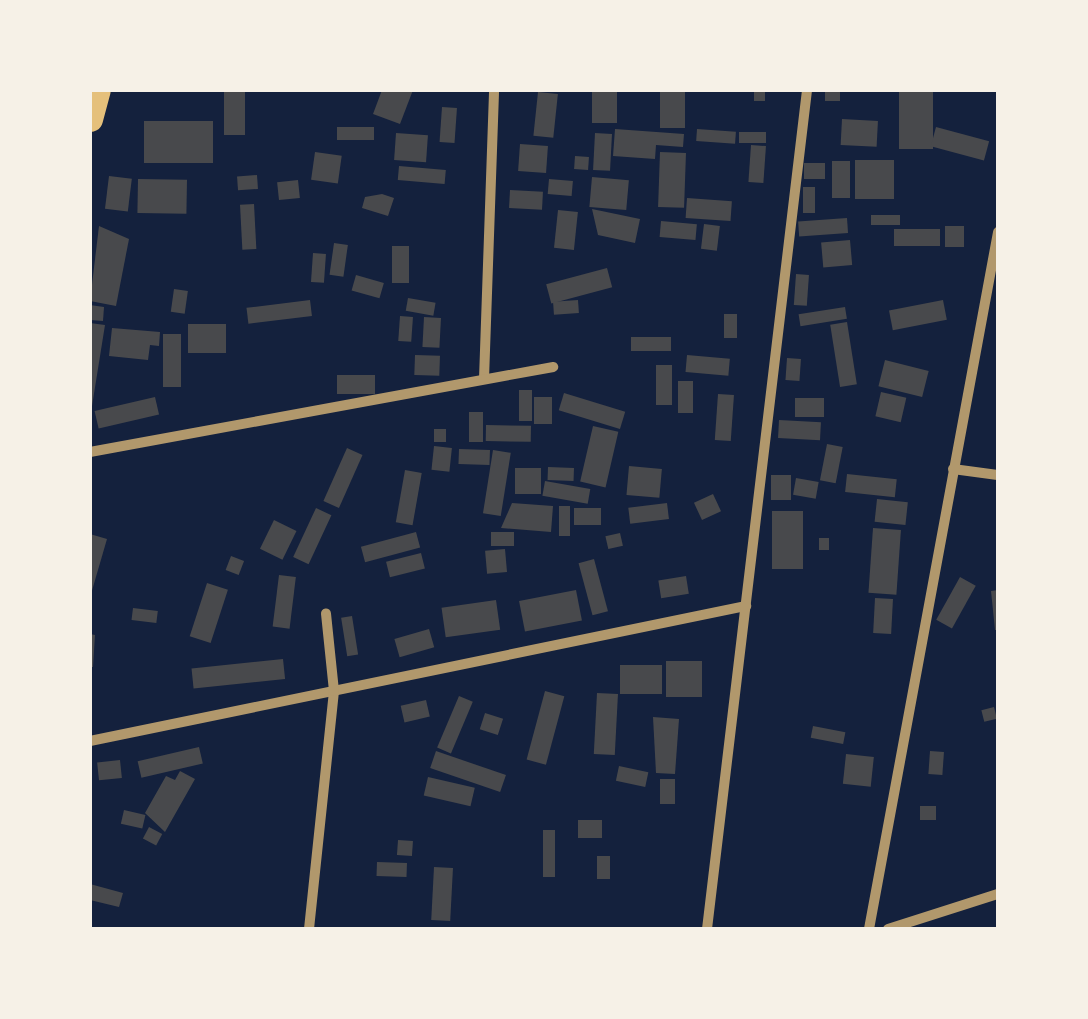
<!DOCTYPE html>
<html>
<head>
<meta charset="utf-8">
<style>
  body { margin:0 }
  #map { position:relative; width:1088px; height:1019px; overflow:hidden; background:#14213d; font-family:"Work Sans",sans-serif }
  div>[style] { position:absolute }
  .building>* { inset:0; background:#48494c; transform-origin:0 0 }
  .minor>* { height:10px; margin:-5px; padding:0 5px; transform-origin:5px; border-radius:5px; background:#b1986c }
  .primary>* { height:25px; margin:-12.5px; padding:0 12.5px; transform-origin:12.5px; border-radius:12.5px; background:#e5c07b }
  span { translate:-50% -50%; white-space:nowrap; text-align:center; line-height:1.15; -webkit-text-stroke:8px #f6f1e7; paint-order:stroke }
  .frame { position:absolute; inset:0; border:92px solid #f6f1e7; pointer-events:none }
</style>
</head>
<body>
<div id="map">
  <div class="building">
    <div style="left:224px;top:90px;width:21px;height:45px"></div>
    <div style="clip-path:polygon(382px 90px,413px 90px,400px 124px,373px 114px)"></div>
    <div style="left:592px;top:90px;width:25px;height:33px"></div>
    <div style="left:660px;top:90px;width:25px;height:38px"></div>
    <div style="left:754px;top:90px;width:11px;height:11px"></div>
    <div style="left:825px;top:90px;width:15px;height:11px"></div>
    <div style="left:899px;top:90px;width:34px;height:59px"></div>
    <div style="left:538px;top:92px;width:20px;height:44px;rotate:6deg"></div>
    <div style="left:442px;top:107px;width:15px;height:35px;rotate:4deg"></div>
    <div style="left:842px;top:119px;width:36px;height:26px;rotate:3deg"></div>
    <div style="left:144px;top:121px;width:69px;height:42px"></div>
    <div style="left:337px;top:127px;width:37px;height:13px"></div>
    <div style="left:936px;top:127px;width:55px;height:20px;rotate:15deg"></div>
    <div style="clip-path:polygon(615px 129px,684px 134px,683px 147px,656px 145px,655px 159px,613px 156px)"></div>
    <div style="left:697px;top:129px;width:39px;height:12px;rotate:4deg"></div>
    <div style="left:739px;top:132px;width:27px;height:11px"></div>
    <div style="left:396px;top:133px;width:32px;height:27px;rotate:4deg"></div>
    <div style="left:595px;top:133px;width:17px;height:37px;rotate:3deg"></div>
    <div style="left:520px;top:144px;width:28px;height:27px;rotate:4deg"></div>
    <div style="left:751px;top:145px;width:15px;height:37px;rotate:4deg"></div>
    <div style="left:315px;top:152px;width:27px;height:28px;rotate:8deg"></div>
    <div style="left:660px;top:152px;width:26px;height:55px;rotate:2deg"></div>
    <div style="left:575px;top:156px;width:14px;height:13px;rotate:4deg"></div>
    <div style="left:855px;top:160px;width:39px;height:39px"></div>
    <div style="left:832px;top:161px;width:18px;height:37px"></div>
    <div style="left:804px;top:163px;width:21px;height:16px"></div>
    <div style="left:399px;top:166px;width:47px;height:14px;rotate:5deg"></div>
    <div style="left:257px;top:175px;width:14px;height:20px;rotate:86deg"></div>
    <div style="left:109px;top:176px;width:23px;height:33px;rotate:7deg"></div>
    <div style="left:592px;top:177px;width:37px;height:30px;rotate:5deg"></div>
    <div style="left:138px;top:179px;width:49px;height:34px;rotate:1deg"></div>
    <div style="left:549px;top:179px;width:24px;height:15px;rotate:5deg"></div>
    <div style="left:298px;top:180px;width:18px;height:21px;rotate:84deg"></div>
    <div style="left:803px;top:187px;width:12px;height:26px"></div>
    <div style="left:510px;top:190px;width:33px;height:18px;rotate:3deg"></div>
    <div style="clip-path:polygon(382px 194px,394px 198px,388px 216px,362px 208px,365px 197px)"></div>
    <div style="left:687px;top:198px;width:45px;height:20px;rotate:4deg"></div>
    <div style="left:254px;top:204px;width:45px;height:14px;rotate:87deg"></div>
    <div style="clip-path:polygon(592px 209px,640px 219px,635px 243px,598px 235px)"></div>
    <div style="left:558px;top:210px;width:20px;height:38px;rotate:6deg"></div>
    <div style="left:871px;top:215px;width:29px;height:10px"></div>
    <div style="left:847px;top:218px;width:15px;height:49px;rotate:86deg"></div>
    <div style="left:661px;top:221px;width:36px;height:16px;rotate:5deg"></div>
    <div style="left:704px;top:224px;width:16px;height:25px;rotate:7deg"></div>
    <div style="clip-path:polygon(99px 226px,129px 239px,116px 306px,90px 301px)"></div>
    <div style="left:945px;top:226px;width:19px;height:21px"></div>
    <div style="left:894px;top:229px;width:46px;height:17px"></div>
    <div style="left:850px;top:240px;width:25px;height:29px;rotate:85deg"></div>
    <div style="left:334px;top:243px;width:14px;height:32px;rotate:8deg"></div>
    <div style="left:392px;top:246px;width:17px;height:37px"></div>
    <div style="left:313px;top:253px;width:13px;height:29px;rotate:4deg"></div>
    <div style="left:607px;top:268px;width:20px;height:63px;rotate:75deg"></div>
    <div style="left:796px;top:274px;width:13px;height:31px;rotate:4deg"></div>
    <div style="left:356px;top:275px;width:29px;height:16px;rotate:16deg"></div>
    <div style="left:174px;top:289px;width:14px;height:23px;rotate:8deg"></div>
    <div style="left:408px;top:298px;width:28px;height:13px;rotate:10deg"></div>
    <div style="left:310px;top:300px;width:16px;height:64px;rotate:83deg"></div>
    <div style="left:578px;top:300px;width:13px;height:25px;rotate:86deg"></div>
    <div style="left:943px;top:300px;width:20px;height:55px;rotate:79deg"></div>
    <div style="clip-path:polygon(90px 305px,104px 307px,103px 321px,90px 320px)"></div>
    <div style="left:845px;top:307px;width:12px;height:47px;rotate:81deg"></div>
    <div style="left:724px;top:314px;width:13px;height:24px"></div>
    <div style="left:400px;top:316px;width:13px;height:25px;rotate:4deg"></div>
    <div style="left:424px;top:317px;width:17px;height:30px;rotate:3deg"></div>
    <div style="left:847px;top:322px;width:63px;height:17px;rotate:81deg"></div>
    <div style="clip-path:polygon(90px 323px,105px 325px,92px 406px,90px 405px)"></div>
    <div style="left:188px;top:324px;width:38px;height:29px"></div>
    <div style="clip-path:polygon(112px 328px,160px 332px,159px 346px,150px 345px,148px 360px,109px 356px)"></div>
    <div style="left:163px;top:334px;width:18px;height:53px"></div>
    <div style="left:671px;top:337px;width:14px;height:40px;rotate:90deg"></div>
    <div style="left:415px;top:355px;width:25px;height:20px;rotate:2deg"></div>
    <div style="left:687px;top:355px;width:43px;height:17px;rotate:5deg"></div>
    <div style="left:787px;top:358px;width:14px;height:22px;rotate:4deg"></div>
    <div style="left:885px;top:360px;width:45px;height:27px;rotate:14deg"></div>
    <div style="left:656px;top:365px;width:16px;height:40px"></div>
    <div style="left:337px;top:375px;width:38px;height:19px"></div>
    <div style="left:678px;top:381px;width:15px;height:32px"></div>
    <div style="left:519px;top:390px;width:13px;height:31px"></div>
    <div style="left:881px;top:392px;width:26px;height:25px;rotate:13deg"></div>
    <div style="left:564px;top:393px;width:64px;height:18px;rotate:17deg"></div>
    <div style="left:718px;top:394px;width:16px;height:46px;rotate:4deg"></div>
    <div style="left:155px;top:397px;width:18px;height:62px;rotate:77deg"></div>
    <div style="left:534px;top:397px;width:18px;height:27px"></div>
    <div style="left:795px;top:398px;width:29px;height:19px"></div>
    <div style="left:469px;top:412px;width:14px;height:30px"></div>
    <div style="left:779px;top:420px;width:42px;height:18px;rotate:3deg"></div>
    <div style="left:486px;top:425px;width:45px;height:16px;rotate:1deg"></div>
    <div style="left:593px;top:426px;width:26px;height:57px;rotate:13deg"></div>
    <div style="left:434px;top:429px;width:12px;height:13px"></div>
    <div style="left:827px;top:444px;width:16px;height:37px;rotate:11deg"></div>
    <div style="left:434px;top:446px;width:18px;height:24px;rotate:6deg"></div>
    <div style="left:347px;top:448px;width:17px;height:58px;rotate:24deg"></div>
    <div style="left:459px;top:449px;width:31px;height:15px;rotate:2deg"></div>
    <div style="left:493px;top:450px;width:18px;height:64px;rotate:9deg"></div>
    <div style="left:629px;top:466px;width:33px;height:29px;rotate:5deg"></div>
    <div style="left:548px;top:467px;width:26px;height:13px;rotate:2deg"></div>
    <div style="left:515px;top:468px;width:26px;height:26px"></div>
    <div style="left:405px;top:470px;width:17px;height:53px;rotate:10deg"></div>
    <div style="left:847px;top:474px;width:50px;height:18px;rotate:6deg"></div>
    <div style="left:771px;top:475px;width:20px;height:25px"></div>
    <div style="left:796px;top:478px;width:23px;height:17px;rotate:10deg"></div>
    <div style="left:545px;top:481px;width:46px;height:15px;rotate:10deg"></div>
    <div style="left:713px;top:494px;width:19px;height:21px;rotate:65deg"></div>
    <div style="left:877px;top:499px;width:31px;height:23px;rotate:6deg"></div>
    <div style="clip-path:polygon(512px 503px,553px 506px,551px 532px,501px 528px)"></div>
    <div style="left:667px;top:503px;width:16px;height:39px;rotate:83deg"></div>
    <div style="left:559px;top:506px;width:11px;height:30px"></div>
    <div style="left:316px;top:508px;width:17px;height:54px;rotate:25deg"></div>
    <div style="left:601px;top:508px;width:17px;height:27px;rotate:90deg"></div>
    <div style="left:772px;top:511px;width:31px;height:58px"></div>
    <div style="left:274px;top:520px;width:25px;height:32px;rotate:26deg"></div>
    <div style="left:873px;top:528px;width:28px;height:65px;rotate:4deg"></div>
    <div style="left:416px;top:532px;width:16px;height:57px;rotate:75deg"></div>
    <div style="left:491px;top:532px;width:23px;height:14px"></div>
    <div style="left:620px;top:533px;width:13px;height:15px;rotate:77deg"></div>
    <div style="clip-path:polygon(90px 534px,107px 539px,91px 594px,90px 594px)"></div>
    <div style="left:819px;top:538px;width:10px;height:12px"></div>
    <div style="left:505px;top:549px;width:23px;height:20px;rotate:85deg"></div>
    <div style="left:421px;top:553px;width:16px;height:36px;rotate:76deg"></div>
    <div style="left:231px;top:556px;width:14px;height:15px;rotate:21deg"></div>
    <div style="left:594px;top:559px;width:54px;height:16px;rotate:75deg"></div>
    <div style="left:279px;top:575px;width:17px;height:52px;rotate:7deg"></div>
    <div style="left:686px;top:576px;width:18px;height:28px;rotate:81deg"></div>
    <div style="left:960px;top:577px;width:18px;height:49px;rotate:29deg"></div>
    <div style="left:207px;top:583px;width:22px;height:56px;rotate:18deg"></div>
    <div style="left:576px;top:590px;width:31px;height:58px;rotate:79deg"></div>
    <div style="clip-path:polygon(998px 590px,998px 630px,995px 630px,991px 591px)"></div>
    <div style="left:875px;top:598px;width:18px;height:35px;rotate:3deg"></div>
    <div style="left:496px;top:600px;width:30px;height:55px;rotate:82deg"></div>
    <div style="left:133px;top:608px;width:25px;height:12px;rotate:7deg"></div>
    <div style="left:352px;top:616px;width:39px;height:11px;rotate:81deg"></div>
    <div style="left:429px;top:629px;width:19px;height:36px;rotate:74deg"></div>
    <div style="clip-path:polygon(90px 634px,95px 635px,93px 667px,90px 667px)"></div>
    <div style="left:283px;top:659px;width:20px;height:92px;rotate:84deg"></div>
    <div style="left:666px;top:661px;width:36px;height:36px"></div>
    <div style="left:620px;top:665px;width:42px;height:29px"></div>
    <div style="left:545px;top:691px;width:20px;height:71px;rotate:15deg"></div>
    <div style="left:597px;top:693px;width:21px;height:61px;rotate:3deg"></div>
    <div style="left:459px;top:696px;width:15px;height:56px;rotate:23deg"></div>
    <div style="left:426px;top:700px;width:17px;height:26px;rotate:77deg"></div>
    <div style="left:994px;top:707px;width:12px;height:13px;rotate:76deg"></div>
    <div style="left:485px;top:713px;width:19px;height:17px;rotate:18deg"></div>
    <div style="clip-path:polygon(653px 717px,679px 719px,675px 774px,656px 773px)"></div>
    <div style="left:813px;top:726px;width:33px;height:12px;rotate:11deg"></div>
    <div style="left:199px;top:747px;width:17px;height:63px;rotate:77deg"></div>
    <div style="left:436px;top:751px;width:74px;height:18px;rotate:19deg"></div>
    <div style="left:930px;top:751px;width:14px;height:23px;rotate:4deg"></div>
    <div style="left:846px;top:754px;width:28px;height:30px;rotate:6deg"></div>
    <div style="left:120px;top:760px;width:18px;height:23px;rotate:84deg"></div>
    <div style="left:619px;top:766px;width:30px;height:15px;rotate:12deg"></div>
    <div style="clip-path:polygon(180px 771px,195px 779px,165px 832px,145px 813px,166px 776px,175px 780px)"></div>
    <div style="left:428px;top:777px;width:48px;height:19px;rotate:13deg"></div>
    <div style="left:660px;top:779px;width:15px;height:25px"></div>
    <div style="left:920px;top:806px;width:16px;height:14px"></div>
    <div style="left:124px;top:810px;width:22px;height:14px;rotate:13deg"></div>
    <div style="left:602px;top:820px;width:18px;height:24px;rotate:90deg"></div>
    <div style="left:149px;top:827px;width:15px;height:13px;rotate:28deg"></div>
    <div style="left:543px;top:830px;width:12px;height:47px"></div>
    <div style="left:398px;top:840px;width:15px;height:15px;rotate:4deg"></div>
    <div style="left:597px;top:856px;width:13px;height:23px"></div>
    <div style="left:377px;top:862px;width:30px;height:14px;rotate:2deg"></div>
    <div style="left:434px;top:867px;width:19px;height:53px;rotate:3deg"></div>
    <div style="clip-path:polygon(90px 884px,123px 893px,119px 907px,90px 900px)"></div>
  </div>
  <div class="minor">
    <div style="left:484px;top:379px;width:289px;rotate:-88deg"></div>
    <div style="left:90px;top:452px;width:471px;rotate:-10.4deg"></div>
    <div style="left:953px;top:469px;width:45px;rotate:7.6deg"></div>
    <div style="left:90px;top:741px;width:670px;rotate:-11.63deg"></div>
    <div style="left:309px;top:929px;width:239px;rotate:-84deg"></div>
    <div style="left:334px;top:691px;width:78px;rotate:-95.9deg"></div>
    <div style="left:707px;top:929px;width:845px;rotate:-83.2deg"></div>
    <div style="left:869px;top:929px;width:709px;rotate:-79.51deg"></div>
    <div style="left:888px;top:929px;width:115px;rotate:-17.7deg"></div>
  </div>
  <div class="primary">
    <div style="left:90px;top:119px;width:30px;rotate:-75deg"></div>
  </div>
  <div class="frame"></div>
</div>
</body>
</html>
